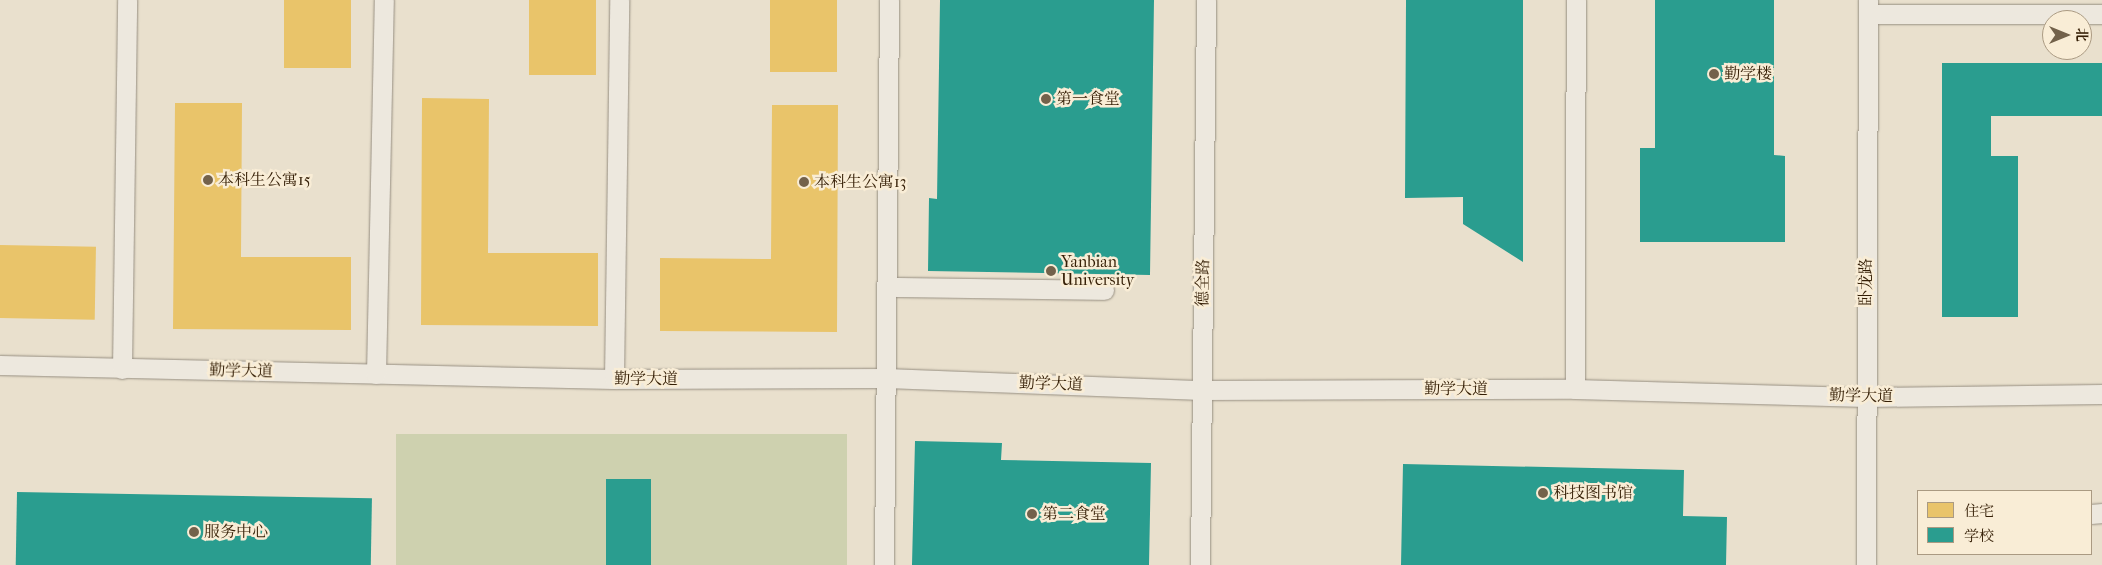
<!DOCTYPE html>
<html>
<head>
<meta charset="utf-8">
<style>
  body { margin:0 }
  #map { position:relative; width:2102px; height:565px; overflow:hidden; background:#e9e0cd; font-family:"IM FELL French Canon","Noto Serif SC",serif }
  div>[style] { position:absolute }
  .green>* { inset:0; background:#ced1af; transform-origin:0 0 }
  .homes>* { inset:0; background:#e9c46a; transform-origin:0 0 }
  .schools>* { inset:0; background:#2a9d8f; transform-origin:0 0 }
  .roads { filter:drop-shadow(0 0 1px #978f82) drop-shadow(0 0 1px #978f82) }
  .lane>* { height:19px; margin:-9.5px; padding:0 9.5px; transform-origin:9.5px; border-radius:9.5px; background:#ede8de }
  .dots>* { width:14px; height:14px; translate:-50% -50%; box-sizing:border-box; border:2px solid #f9edd6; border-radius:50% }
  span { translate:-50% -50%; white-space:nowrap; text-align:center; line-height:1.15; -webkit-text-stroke:5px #f9edd6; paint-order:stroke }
  .poi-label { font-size:16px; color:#341e05 }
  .left { translate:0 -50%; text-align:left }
  .street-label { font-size:16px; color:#341e05 }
  .legend { position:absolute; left:1917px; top:490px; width:175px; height:65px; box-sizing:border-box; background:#f9edd6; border:1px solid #aa9a82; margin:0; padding:6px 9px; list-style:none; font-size:15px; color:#341e05 }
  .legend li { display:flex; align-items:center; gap:10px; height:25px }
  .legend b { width:25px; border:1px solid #aa9a82 }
  .north { position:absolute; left:2042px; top:10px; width:50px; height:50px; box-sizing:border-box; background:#f9edd6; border:1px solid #aa9a82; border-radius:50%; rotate:90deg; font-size:14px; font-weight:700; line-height:20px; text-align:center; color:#341e05 }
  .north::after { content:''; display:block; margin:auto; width:18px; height:22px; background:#73624b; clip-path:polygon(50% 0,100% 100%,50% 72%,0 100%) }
</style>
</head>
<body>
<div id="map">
  <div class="green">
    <div style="left:847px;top:434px;width:131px;height:451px;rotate:90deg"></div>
  </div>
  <div class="homes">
    <div style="left:284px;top:0;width:67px;height:68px"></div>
    <div style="left:529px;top:0;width:67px;height:75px"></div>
    <div style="left:770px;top:0;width:67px;height:72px"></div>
    <div style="clip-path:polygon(422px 98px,489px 99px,488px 253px,598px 253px,598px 326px,421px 325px)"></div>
    <div style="clip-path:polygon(175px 103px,242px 103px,241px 257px,351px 257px,351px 330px,173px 329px)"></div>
    <div style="clip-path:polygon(772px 105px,838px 105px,837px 332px,660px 331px,660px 258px,771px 259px)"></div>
    <div style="left:0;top:245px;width:96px;height:73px;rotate:1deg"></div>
  </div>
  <div class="schools">
    <div style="clip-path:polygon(940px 0,1154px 0,1150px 275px,928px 271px,929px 198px,937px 199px)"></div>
    <div style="clip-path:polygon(1406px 0,1523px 0,1523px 262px,1463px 224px,1463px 197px,1405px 198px)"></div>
    <div style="clip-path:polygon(1655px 0,1774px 0,1774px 155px,1785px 156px,1785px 242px,1640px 242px,1640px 148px,1655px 148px)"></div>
    <div style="clip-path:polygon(1942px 63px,2102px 63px,2102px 116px,1991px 116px,1991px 156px,2018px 156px,2018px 317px,1942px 317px)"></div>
    <div style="clip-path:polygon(915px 441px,1002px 443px,1001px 460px,1151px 463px,1149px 565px,912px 565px)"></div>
    <div style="clip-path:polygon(1403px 464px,1684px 470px,1683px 516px,1727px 517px,1726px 565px,1401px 565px)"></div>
    <div style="left:606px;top:479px;width:45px;height:86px"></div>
    <div style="left:17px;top:492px;width:355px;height:73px;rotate:1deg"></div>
  </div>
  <div class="roads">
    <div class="lane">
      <div style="left:1868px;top:14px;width:234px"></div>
      <div style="left:890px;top:287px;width:214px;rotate:0.8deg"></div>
      <div style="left:0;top:365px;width:614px;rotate:1.31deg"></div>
      <div style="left:614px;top:379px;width:272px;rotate:-0.2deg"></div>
      <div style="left:886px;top:378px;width:316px;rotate:2.2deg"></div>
      <div style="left:1202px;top:390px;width:373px;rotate:-0.2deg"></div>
      <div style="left:1575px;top:389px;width:291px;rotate:1.6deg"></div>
      <div style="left:1866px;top:397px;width:236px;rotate:-0.7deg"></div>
      <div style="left:122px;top:369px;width:369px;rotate:-89.2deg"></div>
      <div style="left:376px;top:374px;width:374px;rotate:-88.8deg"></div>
      <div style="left:614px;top:379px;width:379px;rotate:-89.2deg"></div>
      <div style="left:1575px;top:389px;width:389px;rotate:-89.9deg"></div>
      <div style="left:2091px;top:514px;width:11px;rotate:-5deg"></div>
      <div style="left:884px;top:565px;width:565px;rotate:-89.49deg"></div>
      <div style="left:1200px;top:565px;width:565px;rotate:-89.39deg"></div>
      <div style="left:1866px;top:565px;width:565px;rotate:-89.8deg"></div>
    </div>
  </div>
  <div class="dots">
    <div style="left:1714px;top:74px;background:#73624b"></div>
    <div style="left:1046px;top:99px;background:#73624b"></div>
    <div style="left:208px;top:180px;background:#73624b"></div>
    <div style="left:804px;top:182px;background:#73624b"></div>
    <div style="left:1051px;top:271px;background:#73624b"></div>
    <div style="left:1543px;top:493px;background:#73624b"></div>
    <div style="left:1032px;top:514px;background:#73624b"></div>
    <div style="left:194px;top:532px;background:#73624b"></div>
  </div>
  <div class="poi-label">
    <span class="left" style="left:1724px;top:74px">勤学楼</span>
    <span class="left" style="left:1056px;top:99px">第一食堂</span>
    <span class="left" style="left:218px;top:180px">本科生公寓15</span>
    <span class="left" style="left:814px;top:182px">本科生公寓13</span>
    <span class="left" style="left:1061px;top:271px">Yanbian<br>University</span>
    <span class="left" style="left:1553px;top:493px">科技图书馆</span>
    <span class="left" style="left:1042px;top:514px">第二食堂</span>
    <span class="left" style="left:204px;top:532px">服务中心</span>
  </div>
  <div class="street-label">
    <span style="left:1866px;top:282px;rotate:-90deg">卧龙路</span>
    <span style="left:1203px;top:283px;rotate:-89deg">德全路</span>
    <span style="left:241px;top:371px;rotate:1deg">勤学大道</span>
    <span style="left:646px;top:379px">勤学大道</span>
    <span style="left:1051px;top:384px;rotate:2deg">勤学大道</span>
    <span style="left:1456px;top:389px">勤学大道</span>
    <span style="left:1861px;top:396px;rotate:1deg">勤学大道</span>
  </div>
  <ul class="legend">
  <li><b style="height:14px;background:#e9c46a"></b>住宅</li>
  <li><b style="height:14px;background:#2a9d8f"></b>学校</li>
  </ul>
  <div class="north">北</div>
</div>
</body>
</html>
